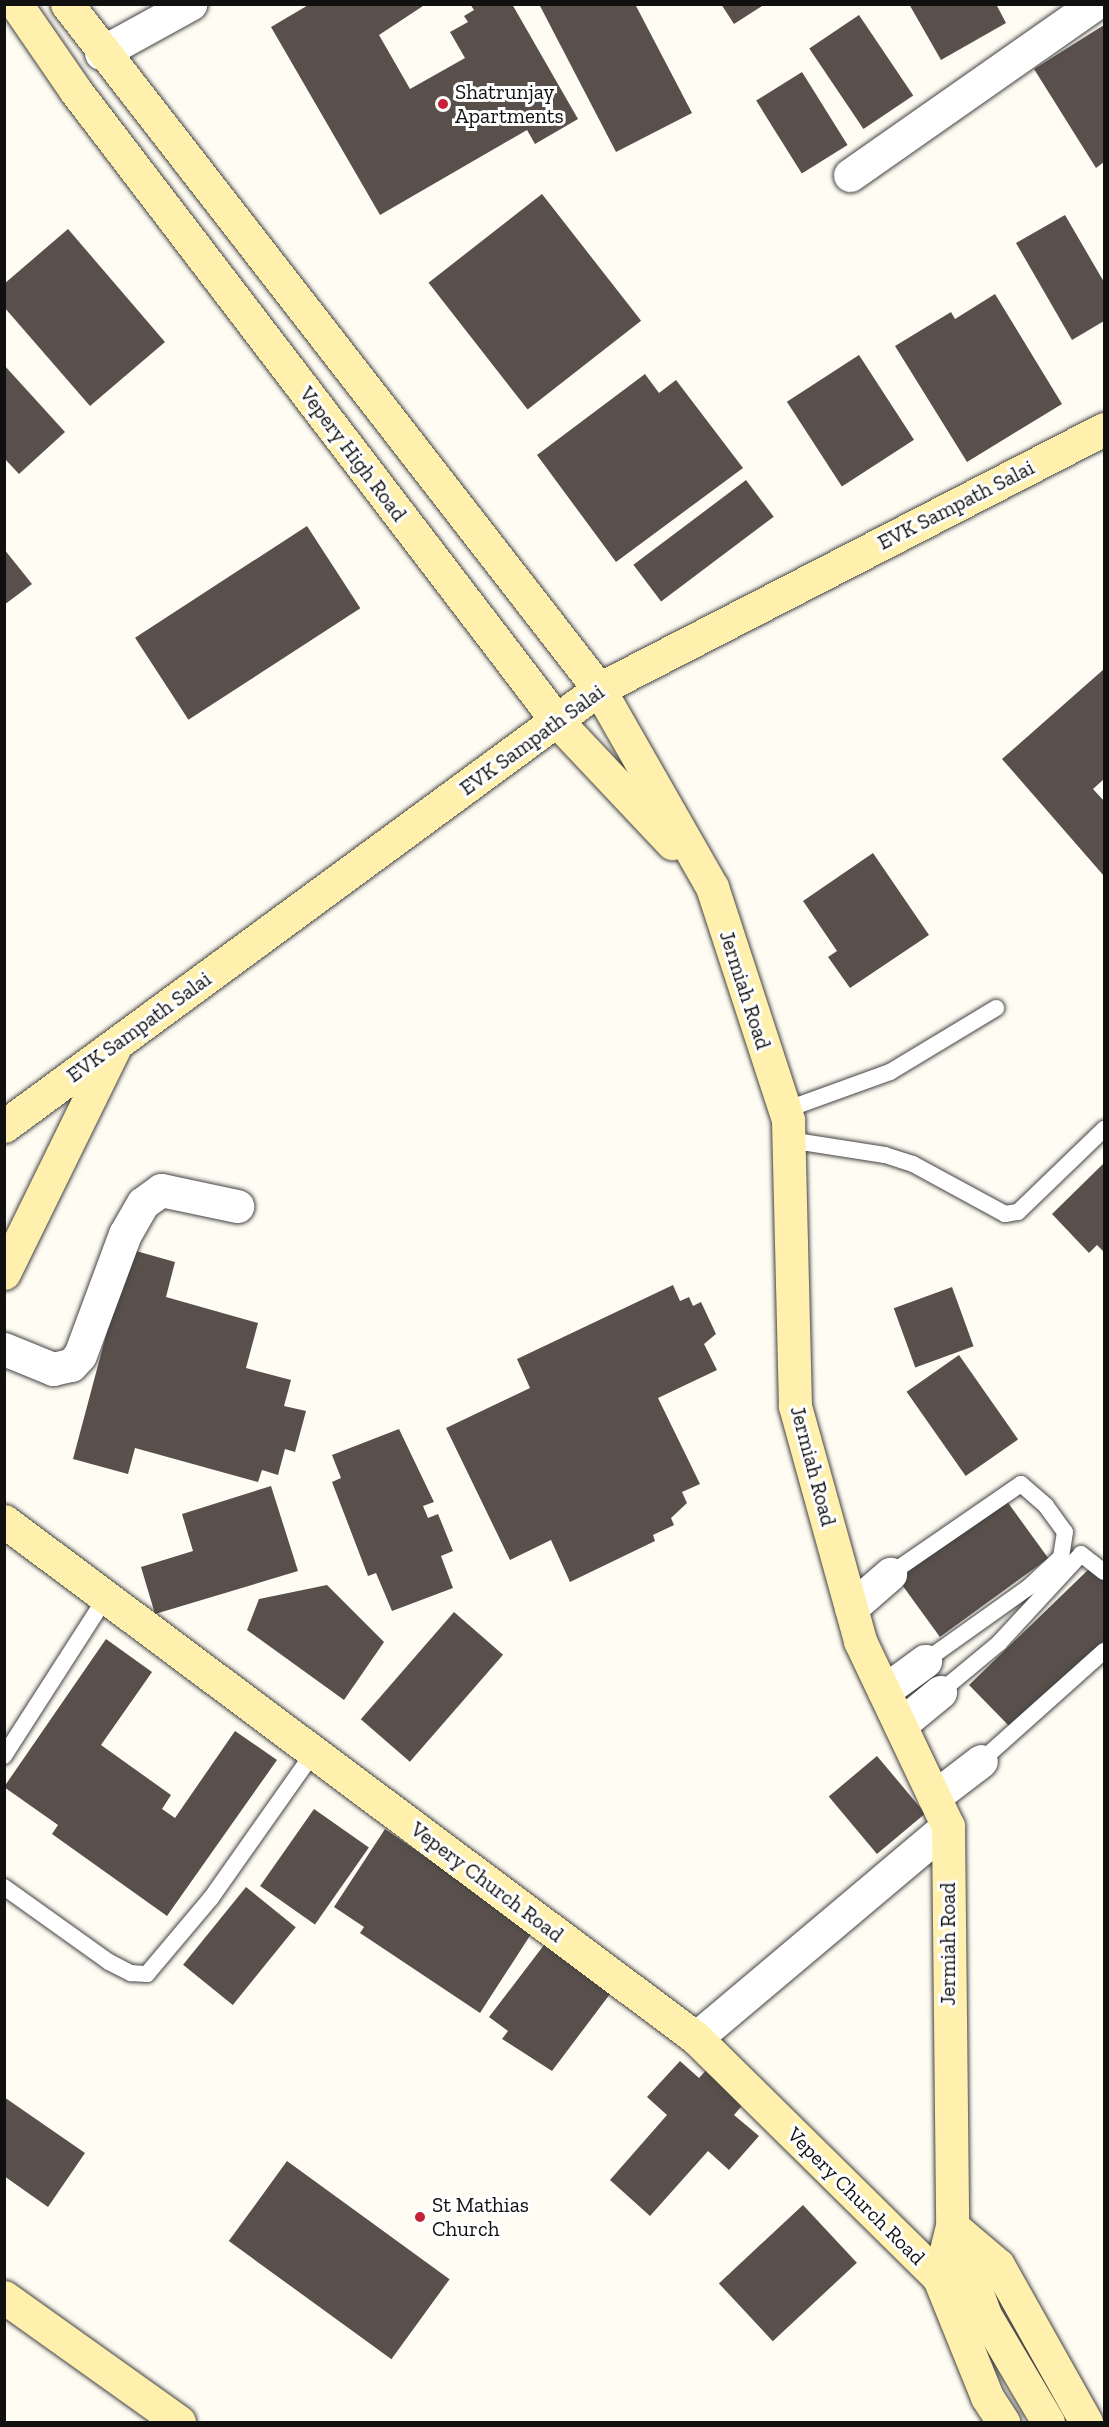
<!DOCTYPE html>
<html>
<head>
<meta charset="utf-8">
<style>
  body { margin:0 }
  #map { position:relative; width:1109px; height:2427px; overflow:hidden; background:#fffcf3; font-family:"Zilla Slab",serif }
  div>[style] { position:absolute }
  .building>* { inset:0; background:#59504c; transform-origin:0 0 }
  .roads { filter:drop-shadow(0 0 2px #434343) drop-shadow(0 0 2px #434343) }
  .lane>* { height:16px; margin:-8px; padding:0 8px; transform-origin:8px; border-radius:8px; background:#fff }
  .street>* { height:33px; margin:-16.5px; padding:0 16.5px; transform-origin:16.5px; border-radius:16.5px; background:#fff }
  .secondary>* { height:33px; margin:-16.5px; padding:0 16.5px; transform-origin:16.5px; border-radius:16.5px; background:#fff0ae }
  .dots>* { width:16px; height:16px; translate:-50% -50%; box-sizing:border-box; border:3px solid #fff; border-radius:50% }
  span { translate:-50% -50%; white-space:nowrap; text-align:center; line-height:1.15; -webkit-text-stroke:6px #fff; paint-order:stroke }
  .poi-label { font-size:21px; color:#101010 }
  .left { translate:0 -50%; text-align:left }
  .street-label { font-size:21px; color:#101010 }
  .frame { position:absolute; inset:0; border:6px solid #101010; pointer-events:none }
</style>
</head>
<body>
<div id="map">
  <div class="building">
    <div style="clip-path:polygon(310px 4px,426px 4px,379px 35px,410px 89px,465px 58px,450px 32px,468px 22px,464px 16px,474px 10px,470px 4px,512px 4px,578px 119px,535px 144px,527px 130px,380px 215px,271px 27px)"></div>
    <div style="clip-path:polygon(539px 4px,635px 4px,692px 113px,616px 152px)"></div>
    <div style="clip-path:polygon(721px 4px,765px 4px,734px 24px)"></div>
    <div style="clip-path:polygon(909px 4px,996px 4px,1006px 23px,941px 60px)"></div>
    <div style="left:859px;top:15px;width:97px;height:60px;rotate:56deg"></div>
    <div style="clip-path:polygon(1104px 25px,1104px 162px,1096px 168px,1034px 69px)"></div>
    <div style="left:802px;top:72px;width:86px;height:54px;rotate:58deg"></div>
    <div style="left:542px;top:194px;width:161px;height:144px;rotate:52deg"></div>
    <div style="clip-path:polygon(1065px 215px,1104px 282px,1104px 321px,1072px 340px,1016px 243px)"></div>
    <div style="clip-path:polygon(68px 229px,165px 342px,90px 406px,4px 307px,4px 284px)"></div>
    <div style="clip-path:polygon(995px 294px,1062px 404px,967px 462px,895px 346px,951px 312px,955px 319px)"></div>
    <div style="left:859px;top:355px;width:101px;height:86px;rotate:57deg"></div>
    <div style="clip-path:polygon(4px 365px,65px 432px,19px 474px,4px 458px)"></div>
    <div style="clip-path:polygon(645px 374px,659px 393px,676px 380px,743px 468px,616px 562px,537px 455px)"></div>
    <div style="left:746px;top:480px;width:46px;height:141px;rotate:53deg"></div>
    <div style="left:307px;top:526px;width:98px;height:205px;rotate:57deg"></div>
    <div style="clip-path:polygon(4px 549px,32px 584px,4px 605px)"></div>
    <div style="clip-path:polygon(1104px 669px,1104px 779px,1093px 789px,1104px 801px,1104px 876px,1002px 759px)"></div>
    <div style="clip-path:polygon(873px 853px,929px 935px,850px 988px,828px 957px,837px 951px,803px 901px)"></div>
    <div style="clip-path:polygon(1104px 1163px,1104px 1252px,1097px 1245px,1089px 1253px,1052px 1214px)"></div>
    <div style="clip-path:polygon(129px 1249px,175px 1262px,166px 1297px,258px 1323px,246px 1368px,291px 1380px,284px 1406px,306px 1411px,295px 1452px,285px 1449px,278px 1475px,262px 1470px,258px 1482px,135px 1448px,128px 1474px,73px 1459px)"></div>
    <div style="clip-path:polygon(673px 1285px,680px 1301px,689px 1297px,693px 1306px,701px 1302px,716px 1334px,704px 1344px,717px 1370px,658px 1398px,700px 1484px,682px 1492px,687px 1503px,671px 1518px,674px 1525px,653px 1535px,655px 1541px,570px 1582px,551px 1540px,510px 1560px,446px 1428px,530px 1388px,517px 1359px)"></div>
    <div style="left:952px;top:1287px;width:63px;height:62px;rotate:70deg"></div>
    <div style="left:959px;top:1355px;width:103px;height:64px;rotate:55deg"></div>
    <div style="clip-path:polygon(399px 1429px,434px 1502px,423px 1506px,428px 1518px,438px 1514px,453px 1551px,441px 1556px,453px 1588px,392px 1611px,376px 1573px,368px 1576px,332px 1482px,341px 1478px,332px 1455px)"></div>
    <div style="clip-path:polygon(271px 1486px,298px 1571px,155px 1614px,141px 1567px,193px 1551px,182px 1514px)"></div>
    <div style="left:1006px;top:1500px;width:72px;height:134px;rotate:54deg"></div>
    <div style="clip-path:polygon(1091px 1567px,1104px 1581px,1104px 1641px,1013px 1730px,969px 1685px)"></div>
    <div style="clip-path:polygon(327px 1585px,384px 1642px,344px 1700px,247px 1630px,259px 1599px)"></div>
    <div style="left:454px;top:1612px;width:65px;height:142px;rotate:41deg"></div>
    <div style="clip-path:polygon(106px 1639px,152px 1672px,101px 1745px,171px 1795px,162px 1809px,175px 1818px,235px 1731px,277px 1760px,167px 1916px,52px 1834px,58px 1825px,4px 1787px)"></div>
    <div style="left:877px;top:1756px;width:75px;height:63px;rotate:50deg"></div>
    <div style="left:314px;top:1809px;width:67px;height:94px;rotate:35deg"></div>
    <div style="clip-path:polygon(385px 1829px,533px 1931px,480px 2013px,360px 1933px,364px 1927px,334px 1907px)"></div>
    <div style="left:246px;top:1887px;width:64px;height:100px;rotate:39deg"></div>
    <div style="clip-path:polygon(544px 1945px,610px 1994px,552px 2071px,502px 2039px,508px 2031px,489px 2017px)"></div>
    <div style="clip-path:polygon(680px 2061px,699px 2078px,710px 2066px,747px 2100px,734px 2115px,759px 2136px,729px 2170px,708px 2151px,650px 2216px,610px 2180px,667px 2115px,647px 2097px)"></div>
    <div style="clip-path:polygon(4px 2097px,85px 2153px,48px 2207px,4px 2176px)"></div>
    <div style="left:287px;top:2161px;width:201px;height:99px;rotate:36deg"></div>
    <div style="left:803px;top:2205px;width:79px;height:115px;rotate:47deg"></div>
  </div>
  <div class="roads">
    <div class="lane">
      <div style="left:785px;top:1110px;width:112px;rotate:-19.9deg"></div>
      <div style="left:890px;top:1072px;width:124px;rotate:-31.1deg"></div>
      <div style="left:789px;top:1140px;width:97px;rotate:8.9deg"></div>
      <div style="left:885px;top:1155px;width:29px;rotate:18deg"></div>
      <div style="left:913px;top:1164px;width:105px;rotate:28.5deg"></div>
      <div style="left:1005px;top:1214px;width:13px;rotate:-9deg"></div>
      <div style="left:1018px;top:1212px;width:120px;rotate:-44deg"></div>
      <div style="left:890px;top:1574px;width:159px;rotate:-34.5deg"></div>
      <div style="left:1021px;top:1484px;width:33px;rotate:41deg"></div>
      <div style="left:1046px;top:1506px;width:32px;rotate:54deg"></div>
      <div style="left:1065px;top:1532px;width:25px;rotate:99deg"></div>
      <div style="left:1061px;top:1557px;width:44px;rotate:136.8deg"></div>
      <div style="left:1029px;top:1587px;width:128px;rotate:144.6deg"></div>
      <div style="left:940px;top:1692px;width:77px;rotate:-39.7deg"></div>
      <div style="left:999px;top:1643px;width:121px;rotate:-47.3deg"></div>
      <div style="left:1081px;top:1554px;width:29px;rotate:38deg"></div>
      <div style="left:4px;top:1756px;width:189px;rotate:-57.3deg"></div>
      <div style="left:981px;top:1761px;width:165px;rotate:-41.8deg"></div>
      <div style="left:4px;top:1887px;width:129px;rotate:35.5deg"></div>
      <div style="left:109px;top:1962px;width:25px;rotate:27deg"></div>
      <div style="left:131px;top:1973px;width:16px;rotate:4deg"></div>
      <div style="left:147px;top:1974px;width:99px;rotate:-49.9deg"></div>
      <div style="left:211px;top:1898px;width:179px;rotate:-54.8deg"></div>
    </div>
    <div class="street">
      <div style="left:101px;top:53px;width:102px;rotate:-28.8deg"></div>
      <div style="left:850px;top:175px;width:298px;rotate:-35deg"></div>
      <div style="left:4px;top:1349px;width:53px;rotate:22.2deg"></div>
      <div style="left:53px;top:1369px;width:18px;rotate:-13deg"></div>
      <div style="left:71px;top:1365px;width:13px;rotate:-48deg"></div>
      <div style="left:80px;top:1355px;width:129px;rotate:-69.6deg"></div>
      <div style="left:125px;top:1234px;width:36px;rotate:-60deg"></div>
      <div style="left:143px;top:1203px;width:22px;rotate:-36deg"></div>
      <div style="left:161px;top:1190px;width:78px;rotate:11.9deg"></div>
      <div style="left:851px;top:1608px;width:52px;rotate:-41.1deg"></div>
      <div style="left:884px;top:1691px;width:51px;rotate:-36.2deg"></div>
      <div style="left:900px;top:1725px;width:52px;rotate:-39.5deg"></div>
      <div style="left:934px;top:1797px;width:59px;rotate:-37.5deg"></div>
      <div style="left:696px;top:2038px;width:329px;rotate:-40.1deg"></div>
    </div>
    <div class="secondary">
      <div style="left:16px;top:4px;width:104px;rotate:55.5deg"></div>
      <div style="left:75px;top:90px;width:794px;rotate:52.62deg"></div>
      <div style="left:557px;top:721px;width:168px;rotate:46.7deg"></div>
      <div style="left:67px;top:4px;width:867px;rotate:52.17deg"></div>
      <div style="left:599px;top:689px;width:228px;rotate:60.3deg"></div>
      <div style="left:712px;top:887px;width:245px;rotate:71.9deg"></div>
      <div style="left:788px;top:1120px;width:286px;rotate:88.6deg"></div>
      <div style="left:795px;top:1406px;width:244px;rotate:74.5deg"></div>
      <div style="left:860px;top:1641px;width:205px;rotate:64.6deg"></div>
      <div style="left:948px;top:1826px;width:400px;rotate:89.4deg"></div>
      <div style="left:952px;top:2226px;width:54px;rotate:104deg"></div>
      <div style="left:939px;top:2278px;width:128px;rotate:68deg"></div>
      <div style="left:987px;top:2397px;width:30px;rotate:57deg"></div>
      <div style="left:4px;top:1126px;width:738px;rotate:-36.3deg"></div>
      <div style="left:599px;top:689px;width:568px;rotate:-27.24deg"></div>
      <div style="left:4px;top:1273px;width:250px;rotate:-63.9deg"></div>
      <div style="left:4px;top:1521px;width:864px;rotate:36.76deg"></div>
      <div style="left:696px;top:2038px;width:342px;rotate:44.6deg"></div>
      <div style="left:952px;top:2226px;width:60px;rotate:40.3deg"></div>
      <div style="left:998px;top:2265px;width:180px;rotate:60.7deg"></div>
      <div style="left:953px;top:2227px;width:94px;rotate:70deg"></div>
      <div style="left:985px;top:2315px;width:124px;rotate:59.5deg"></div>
      <div style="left:4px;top:2297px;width:215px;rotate:35.5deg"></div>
    </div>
  </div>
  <div class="dots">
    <div style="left:443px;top:104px;background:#c62237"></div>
    <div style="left:420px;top:2217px;background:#c62237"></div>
  </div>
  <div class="poi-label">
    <span class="left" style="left:455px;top:104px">Shatrunjay<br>Apartments</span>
    <span class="left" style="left:432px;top:2217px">St Mathias<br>Church</span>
  </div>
  <div class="street-label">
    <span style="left:353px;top:454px;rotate:53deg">Vepery High Road</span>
    <span style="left:956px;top:505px;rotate:-27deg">EVK Sampath Salai</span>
    <span style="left:532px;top:740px;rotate:-36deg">EVK Sampath Salai</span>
    <span style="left:745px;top:990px;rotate:72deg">Jermiah Road</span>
    <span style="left:139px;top:1027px;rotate:-36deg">EVK Sampath Salai</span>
    <span style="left:813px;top:1466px;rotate:75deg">Jermiah Road</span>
    <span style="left:487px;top:1882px;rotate:37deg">Vepery Church Road</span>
    <span style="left:948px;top:1944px;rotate:-90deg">Jermiah Road</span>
    <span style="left:856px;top:2196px;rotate:45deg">Vepery Church Road</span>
  </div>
  <div class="frame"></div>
</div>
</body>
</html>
